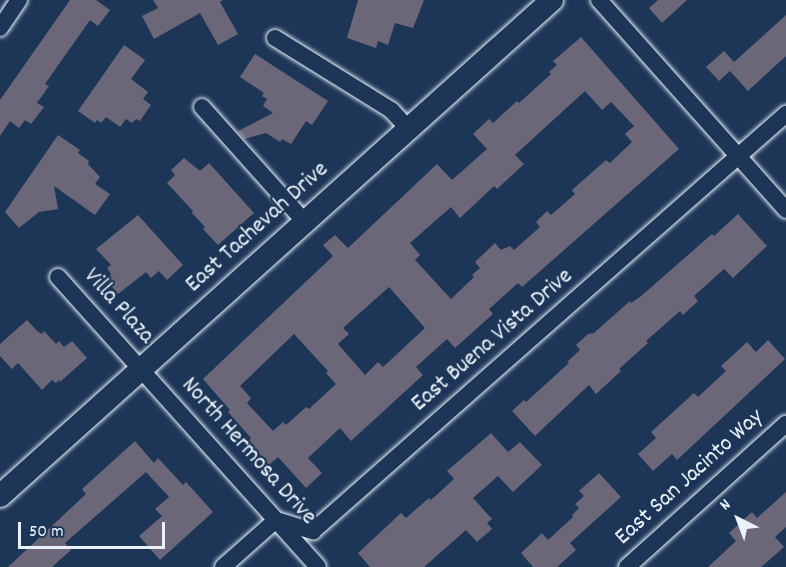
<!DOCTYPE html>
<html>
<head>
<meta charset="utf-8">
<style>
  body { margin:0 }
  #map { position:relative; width:786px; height:567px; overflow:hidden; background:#1d3557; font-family:Dekko,sans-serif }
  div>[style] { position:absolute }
  .building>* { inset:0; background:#6b6778 }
  .roads { filter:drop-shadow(0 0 2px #e8f1f8) drop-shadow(0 0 2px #e8f1f8) }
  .street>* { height:16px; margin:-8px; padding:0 8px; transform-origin:8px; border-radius:8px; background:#1d3557 }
  .secondary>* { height:22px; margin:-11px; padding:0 11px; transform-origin:11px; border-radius:11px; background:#1d3557 }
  span { translate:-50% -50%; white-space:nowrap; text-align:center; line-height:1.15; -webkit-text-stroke:4.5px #1d3557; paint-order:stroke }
  .street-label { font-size:24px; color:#e8f1f8 }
  .north { position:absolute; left:708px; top:489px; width:60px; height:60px; -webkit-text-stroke:4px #1d3557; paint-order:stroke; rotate:318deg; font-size:16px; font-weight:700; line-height:24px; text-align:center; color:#e8f1f8 }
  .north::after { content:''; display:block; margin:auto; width:21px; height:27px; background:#e8f1f8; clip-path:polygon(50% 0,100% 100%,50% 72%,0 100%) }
  .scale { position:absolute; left:18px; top:522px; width:147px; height:27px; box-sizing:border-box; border:3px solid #e8f1f8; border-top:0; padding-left:8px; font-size:18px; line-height:21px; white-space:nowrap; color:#e8f1f8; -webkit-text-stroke:4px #1d3557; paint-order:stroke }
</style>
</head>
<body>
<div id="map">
  <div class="building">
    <div style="clip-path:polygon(70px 0,96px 0,110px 10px,98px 26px,90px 20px,45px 84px,49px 86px,37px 103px,44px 107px,31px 124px,25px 120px,19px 128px,10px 121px,0 136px,0 100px)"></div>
    <div style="clip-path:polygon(153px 0,223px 0,220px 2px,238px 34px,218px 45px,200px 13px,154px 39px,142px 16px,158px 8px)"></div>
    <div style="clip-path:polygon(358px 0,424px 0,413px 28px,395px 23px,388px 45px,378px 41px,376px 48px,347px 38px)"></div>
    <div style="clip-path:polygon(658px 0,687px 0,662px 23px,649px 8px)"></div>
    <div style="clip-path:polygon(786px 15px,786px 56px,748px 91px,730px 71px,719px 81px,706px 67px,724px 51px,734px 62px)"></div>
    <div style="clip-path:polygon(evenodd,581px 37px,679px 149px,522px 287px,518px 283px,489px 309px,493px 314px,455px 348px,447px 339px,416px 367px,423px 375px,351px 441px,340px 428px,308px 458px,322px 473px,306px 488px,278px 457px,269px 465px,248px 441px,251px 438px,228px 412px,230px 410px,203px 379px,333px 256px,323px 245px,335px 235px,348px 248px,437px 164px,452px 180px,487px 149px,473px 134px,489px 119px,493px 123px,517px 101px,519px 103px,551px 74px,549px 72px,557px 65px,553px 61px,581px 37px,585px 91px,602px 110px,611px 102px,634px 126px,625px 134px,632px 142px,610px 163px,606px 160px,572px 190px,575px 194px,551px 215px,547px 211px,536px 222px,540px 227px,514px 250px,510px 246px,501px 250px,495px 243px,475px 262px,480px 268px,472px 275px,474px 277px,451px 299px,415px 260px,420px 255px,410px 243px,451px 207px,460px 218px,494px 186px,497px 189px,524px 164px,515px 155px,585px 91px,581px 37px,389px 287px,425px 328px,383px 367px,378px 362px,365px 375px,338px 344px,349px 334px,343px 328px,389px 287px,581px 37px,294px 334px,328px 371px,326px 373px,336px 384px,309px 409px,306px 407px,286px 425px,283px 422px,273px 431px,247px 403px,251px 398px,240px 386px,294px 334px)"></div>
    <div style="clip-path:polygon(124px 45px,145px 60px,131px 79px,148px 92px,143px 99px,151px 105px,140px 121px,136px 119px,132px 123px,126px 119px,120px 127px,106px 117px,101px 123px,97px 120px,95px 123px,78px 111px)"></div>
    <div style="clip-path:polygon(255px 54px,328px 101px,312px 125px,306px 121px,291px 144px,282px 139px,280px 142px,266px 133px,244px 139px,238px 131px,273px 113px,263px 106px,267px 99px,262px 96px,264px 93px,240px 77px)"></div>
    <div style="clip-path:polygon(58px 135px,80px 150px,78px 153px,89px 161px,88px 164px,100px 177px,95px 184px,110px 194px,95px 215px,54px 186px,58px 209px,39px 212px,19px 228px,5px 212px)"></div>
    <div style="clip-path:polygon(184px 158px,200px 171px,209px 163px,254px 213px,218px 245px,203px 229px,205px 227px,192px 213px,193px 211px,167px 183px,175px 175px,171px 170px)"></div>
    <div style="clip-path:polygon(738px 214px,767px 246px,733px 278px,724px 269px,694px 296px,698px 301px,683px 315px,680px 311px,646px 341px,648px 343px,619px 369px,621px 371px,596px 394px,589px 385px,535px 436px,512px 411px,524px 400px,526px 402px,569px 363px,567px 362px,580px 350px,576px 345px,588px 334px,594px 333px,630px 301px,631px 303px,640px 297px,712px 234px,714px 236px)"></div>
    <div style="clip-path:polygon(138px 215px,183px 265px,167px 280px,159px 271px,151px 278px,146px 272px,118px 294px,106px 280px,111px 274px,107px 268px,111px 265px,96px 249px)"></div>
    <div style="clip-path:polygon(27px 320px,37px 331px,42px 334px,44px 331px,56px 344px,59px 341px,64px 347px,72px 341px,87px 358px,60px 382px,59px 380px,56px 383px,52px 380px,42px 390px,18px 363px,12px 369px,0 356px,0 344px)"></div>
    <div style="clip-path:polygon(768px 340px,785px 359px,677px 460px,672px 454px,653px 471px,638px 454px,656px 438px,651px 432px,694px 393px,698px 397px,726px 371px,721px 366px,747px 342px,756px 352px)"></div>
    <div style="clip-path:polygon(491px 433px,508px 452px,520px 442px,542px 465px,513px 492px,498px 476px,473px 498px,492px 519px,487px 523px,492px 529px,477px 542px,466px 530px,424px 567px,370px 567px,358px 553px,401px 513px,406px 518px,429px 498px,431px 500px,454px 479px,447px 471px)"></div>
    <div style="clip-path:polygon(135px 441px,154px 463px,158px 458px,183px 485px,186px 482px,213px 512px,160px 560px,139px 536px,162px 516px,155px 509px,169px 497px,146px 472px,65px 543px,71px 550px,52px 567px,8px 567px,86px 494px,82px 489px)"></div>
    <div style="clip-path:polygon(599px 473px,621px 497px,570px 543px,576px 550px,557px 567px,533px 567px,521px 553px,542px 533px,548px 540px,573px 517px,572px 515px,579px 508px,575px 504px,584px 496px,579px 491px)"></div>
    <div style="clip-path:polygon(786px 492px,786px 527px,775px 537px,784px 547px,761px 567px,708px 567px,736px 541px,729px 533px,752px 512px,757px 518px)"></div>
  </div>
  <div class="roads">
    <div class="street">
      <div style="left:599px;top:0;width:281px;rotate:48.3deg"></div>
      <div style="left:0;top:28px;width:34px;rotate:-56deg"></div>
      <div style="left:275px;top:38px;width:137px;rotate:31.8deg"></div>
      <div style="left:391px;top:110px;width:25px;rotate:47deg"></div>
      <div style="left:202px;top:107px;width:154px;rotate:48.2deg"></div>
      <div style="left:58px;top:277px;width:389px;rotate:48.1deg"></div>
      <div style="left:223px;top:567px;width:71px;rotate:-41.6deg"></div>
      <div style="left:276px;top:520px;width:39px;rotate:17deg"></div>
      <div style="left:313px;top:531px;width:631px;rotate:-41.4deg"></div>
      <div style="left:627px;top:567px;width:214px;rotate:-42deg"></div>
    </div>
    <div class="secondary">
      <div style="left:0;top:496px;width:742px;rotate:-41.94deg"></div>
    </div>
  </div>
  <div class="street-label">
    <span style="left:258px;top:228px;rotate:-42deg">East Tachevah Drive</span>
    <span style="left:118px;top:307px;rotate:48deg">Villa Plaza</span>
    <span style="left:493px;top:341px;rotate:-41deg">East Buena Vista Drive</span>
    <span style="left:248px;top:452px;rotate:48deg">North Hermosa Drive</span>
    <span style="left:690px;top:478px;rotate:-42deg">East San Jacinto Way</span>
  </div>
  <div class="north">N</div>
  <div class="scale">50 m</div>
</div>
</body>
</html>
